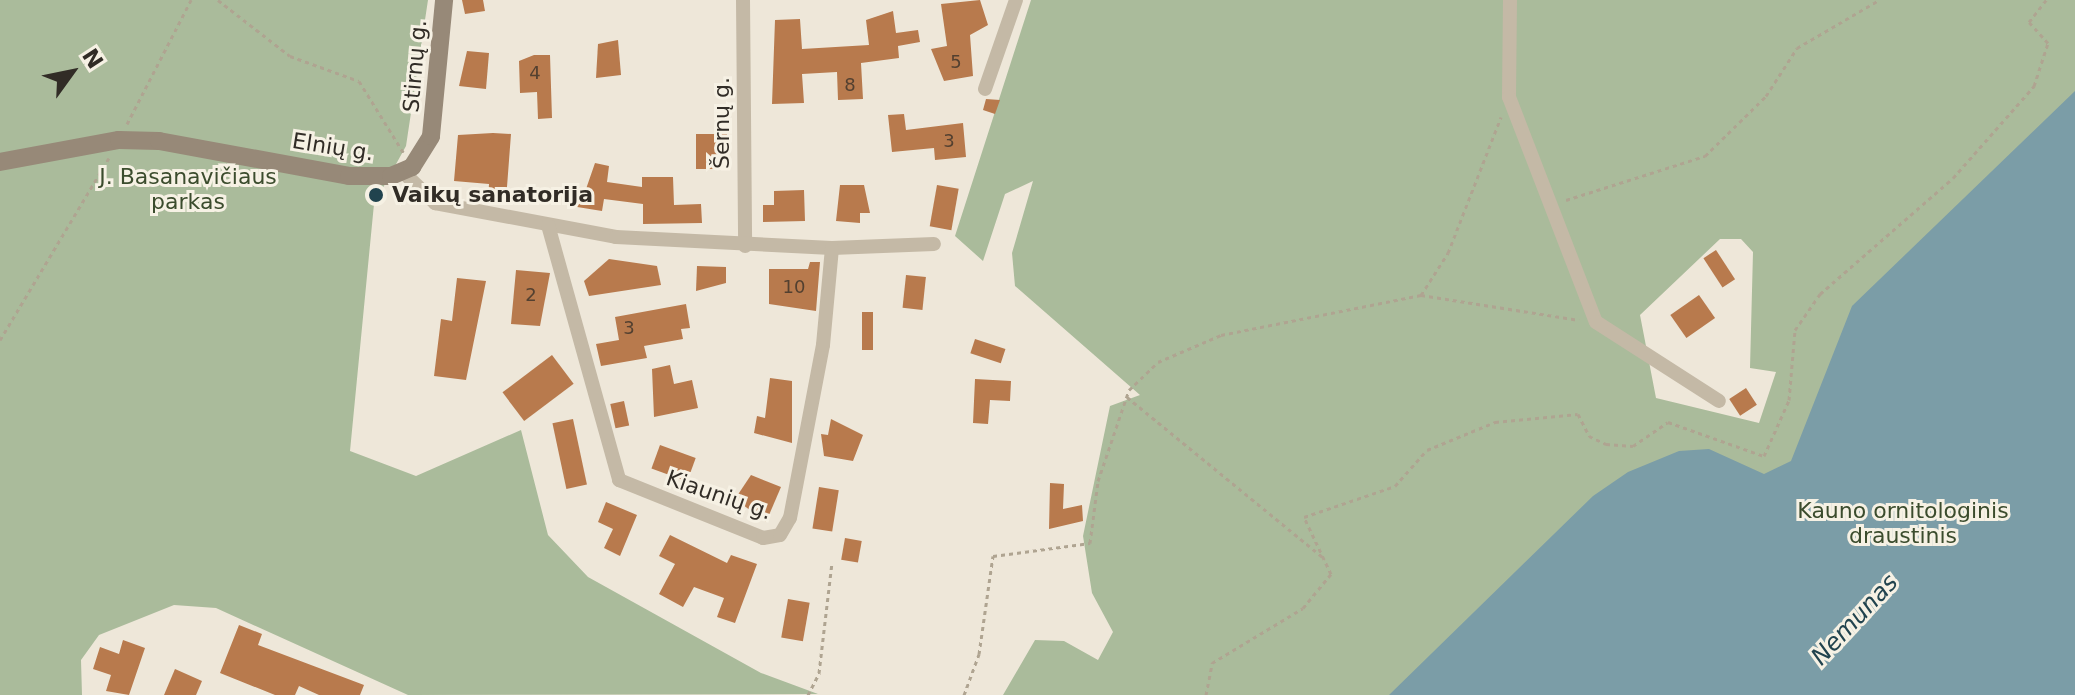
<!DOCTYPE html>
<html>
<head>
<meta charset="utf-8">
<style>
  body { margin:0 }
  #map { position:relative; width:2075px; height:695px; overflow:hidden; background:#eee7d9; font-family:"DejaVu Sans",sans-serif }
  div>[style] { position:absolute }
  .green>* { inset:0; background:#aabb9b }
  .water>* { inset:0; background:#7b9da7 }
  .building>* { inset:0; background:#b87a4d; transform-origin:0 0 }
  .path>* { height:3px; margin-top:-1.5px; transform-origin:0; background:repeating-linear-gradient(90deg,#afa491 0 4px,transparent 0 8px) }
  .street>* { height:14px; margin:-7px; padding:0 7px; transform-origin:7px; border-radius:7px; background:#c4b9a6 }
  .secondary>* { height:18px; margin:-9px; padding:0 9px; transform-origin:9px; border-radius:9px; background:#978978 }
  .dots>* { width:22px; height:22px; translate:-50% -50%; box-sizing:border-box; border:4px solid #f6f1e4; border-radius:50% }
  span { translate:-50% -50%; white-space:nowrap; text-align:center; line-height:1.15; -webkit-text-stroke:6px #f6f1e4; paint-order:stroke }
  .number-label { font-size:18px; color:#534030 }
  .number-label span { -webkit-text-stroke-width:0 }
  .street-label { font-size:22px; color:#312c26 }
  .park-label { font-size:22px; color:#3b4c2d }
  .poi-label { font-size:22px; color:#312c26; font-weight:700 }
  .left { translate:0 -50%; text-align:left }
  .water-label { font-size:24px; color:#21434e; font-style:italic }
  .north { position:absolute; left:32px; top:32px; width:80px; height:80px; -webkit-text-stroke:6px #f6f1e4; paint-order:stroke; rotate:57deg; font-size:22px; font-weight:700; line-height:32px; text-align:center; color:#312c26 }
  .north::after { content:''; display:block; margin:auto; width:28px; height:36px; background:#312c26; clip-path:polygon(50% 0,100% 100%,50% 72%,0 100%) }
</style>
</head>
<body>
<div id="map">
  <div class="green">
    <div style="clip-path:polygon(0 0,428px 0,406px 146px,374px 204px,350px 451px,416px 476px,521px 430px,548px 535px,588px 577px,761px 673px,818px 694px,408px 695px,216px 608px,174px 605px,99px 635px,81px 660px,82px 695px,0 695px)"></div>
    <div style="clip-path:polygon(evenodd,1031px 0,2075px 0,2075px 695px,1003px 695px,1035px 640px,1064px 641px,1098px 660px,1113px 632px,1092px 593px,1083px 536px,1110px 406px,1140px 395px,1015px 286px,1012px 253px,1033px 181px,1005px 194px,983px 261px,955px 236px,1031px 0,1720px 239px,1741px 239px,1753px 252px,1750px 368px,1776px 372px,1759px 423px,1656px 398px,1640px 315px,1720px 239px)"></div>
  </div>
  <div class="water">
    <div style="clip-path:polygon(2075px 91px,2075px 695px,1389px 695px,1593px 496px,1628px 472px,1679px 451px,1709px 449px,1764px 474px,1791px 461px,1852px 306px)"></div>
  </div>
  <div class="building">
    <div style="clip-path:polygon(462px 0,483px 0,485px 11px,465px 14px)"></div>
    <div style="clip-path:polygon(980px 0,988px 25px,970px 35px,973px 76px,944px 81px,931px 49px,947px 46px,941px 4px)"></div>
    <div style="clip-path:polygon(893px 11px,896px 33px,918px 30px,920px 42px,898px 46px,899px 58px,861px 63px,863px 99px,838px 100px,837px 72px,802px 74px,804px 103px,772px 104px,775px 20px,800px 19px,802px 49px,869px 45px,866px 20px)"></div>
    <div style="clip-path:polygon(618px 40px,621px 75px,596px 78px,598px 44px)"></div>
    <div style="clip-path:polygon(467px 51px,489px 53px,486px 89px,459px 86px)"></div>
    <div style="clip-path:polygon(534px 55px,550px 55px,552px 118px,538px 119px,537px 92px,520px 93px,519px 61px)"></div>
    <div style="clip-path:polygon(986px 99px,1000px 100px,995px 114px,983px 110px)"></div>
    <div style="clip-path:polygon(904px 114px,906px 130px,963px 123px,966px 157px,935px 160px,934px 148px,892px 152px,888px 115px)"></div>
    <div style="clip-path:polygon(493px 133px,511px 134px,506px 200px,488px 199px,489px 184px,454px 181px,458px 135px)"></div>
    <div style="left:696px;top:134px;width:31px;height:35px"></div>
    <div style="clip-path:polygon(595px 163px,609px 166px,607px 182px,642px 187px,642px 177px,673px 177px,674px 205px,701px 204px,702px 223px,643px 224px,643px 204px,604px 199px,602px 211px,571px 206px,574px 187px,586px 189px)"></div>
    <div style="clip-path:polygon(840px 185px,864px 185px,870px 213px,860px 213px,860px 223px,836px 221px)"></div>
    <div style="left:937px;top:185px;width:22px;height:42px;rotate:10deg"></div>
    <div style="clip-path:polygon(804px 190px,805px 221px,763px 222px,763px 205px,774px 205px,774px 191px)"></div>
    <div style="left:1716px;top:250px;width:35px;height:15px;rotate:57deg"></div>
    <div style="clip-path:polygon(609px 259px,657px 266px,661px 285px,589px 296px,584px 281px)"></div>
    <div style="clip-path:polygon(810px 262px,820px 262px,816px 311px,769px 304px,769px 269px,808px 269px)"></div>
    <div style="clip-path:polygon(697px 266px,726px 267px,726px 283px,696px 291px)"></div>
    <div style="clip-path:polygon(516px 270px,550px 273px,540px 326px,511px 324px)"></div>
    <div style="left:906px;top:275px;width:20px;height:33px;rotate:6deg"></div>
    <div style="clip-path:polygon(457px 278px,486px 281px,466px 380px,434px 376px,441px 319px,452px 321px)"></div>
    <div style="left:1699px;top:295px;width:28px;height:35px;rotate:55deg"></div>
    <div style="clip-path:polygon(686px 304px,690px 328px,681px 329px,683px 339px,644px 346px,647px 358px,601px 366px,596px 344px,619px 340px,615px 317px)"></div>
    <div style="left:862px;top:312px;width:11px;height:38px"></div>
    <div style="left:975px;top:339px;width:32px;height:15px;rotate:18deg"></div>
    <div style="left:552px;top:355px;width:36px;height:62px;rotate:53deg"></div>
    <div style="clip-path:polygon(670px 365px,674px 384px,692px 380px,698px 408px,654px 417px,652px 369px)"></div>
    <div style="clip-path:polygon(770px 378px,792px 381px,792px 443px,754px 433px,757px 416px,765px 418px)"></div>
    <div style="clip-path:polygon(975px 379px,1011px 381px,1010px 401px,990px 400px,988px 424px,973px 423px)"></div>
    <div style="left:1746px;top:388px;width:20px;height:20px;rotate:57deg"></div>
    <div style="left:624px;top:401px;width:25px;height:14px;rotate:78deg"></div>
    <div style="left:573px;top:419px;width:67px;height:21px;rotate:78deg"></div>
    <div style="clip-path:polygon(831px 419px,863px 435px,853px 461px,824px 456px,821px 434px,828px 435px)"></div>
    <div style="left:660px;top:445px;width:38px;height:25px;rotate:20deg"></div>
    <div style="clip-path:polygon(751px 475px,781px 487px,766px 522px,735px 499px)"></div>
    <div style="clip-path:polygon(1050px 483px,1064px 484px,1063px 509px,1082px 505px,1083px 521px,1049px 529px)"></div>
    <div style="left:819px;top:487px;width:20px;height:42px;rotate:9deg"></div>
    <div style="clip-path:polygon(606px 502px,637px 515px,620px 556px,604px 548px,613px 529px,598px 522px)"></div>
    <div style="clip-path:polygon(670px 535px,727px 563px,731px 555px,757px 564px,735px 623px,717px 617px,724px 598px,694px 587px,683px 607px,659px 594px,675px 564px,659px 556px)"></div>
    <div style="left:845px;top:538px;width:17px;height:22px;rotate:10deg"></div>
    <div style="left:788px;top:599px;width:22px;height:39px;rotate:10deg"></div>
    <div style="clip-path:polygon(239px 625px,262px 634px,258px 645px,364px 685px,360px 695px,319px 695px,299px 686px,295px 695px,275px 695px,220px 673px)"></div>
    <div style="clip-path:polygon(123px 640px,145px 648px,129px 695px,106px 691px,111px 675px,93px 669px,100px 647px,119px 654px)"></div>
    <div style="clip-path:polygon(175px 669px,202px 681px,196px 695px,164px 695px)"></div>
  </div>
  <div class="path">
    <div style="left:218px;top:0;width:91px;rotate:37.9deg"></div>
    <div style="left:290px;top:56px;width:73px;rotate:19.9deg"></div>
    <div style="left:359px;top:81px;width:84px;rotate:58.2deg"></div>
    <div style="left:127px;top:124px;width:140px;rotate:-62.7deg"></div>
    <div style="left:1566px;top:200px;width:146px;rotate:-17.6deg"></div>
    <div style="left:1705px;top:156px;width:86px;rotate:-44.5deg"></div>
    <div style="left:1766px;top:96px;width:57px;rotate:-57.1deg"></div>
    <div style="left:1797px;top:48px;width:95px;rotate:-30.3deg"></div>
    <div style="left:1421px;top:295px;width:160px;rotate:9deg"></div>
    <div style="left:0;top:340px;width:212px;rotate:-59.1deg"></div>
    <div style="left:1127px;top:397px;width:256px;rotate:39.3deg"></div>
    <div style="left:808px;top:695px;width:25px;rotate:-63deg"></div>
    <div style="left:819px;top:673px;width:111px;rotate:-83.3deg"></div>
    <div style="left:964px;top:695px;width:44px;rotate:-69.9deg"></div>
    <div style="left:979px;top:654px;width:99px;rotate:-81.9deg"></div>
    <div style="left:993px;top:556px;width:98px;rotate:-7.6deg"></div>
    <div style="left:1090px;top:543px;width:63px;rotate:-82.6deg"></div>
    <div style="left:1098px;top:481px;width:96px;rotate:-71.2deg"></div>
    <div style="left:1129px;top:390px;width:40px;rotate:-44deg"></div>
    <div style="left:1158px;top:362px;width:69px;rotate:-23.2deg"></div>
    <div style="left:1221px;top:335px;width:204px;rotate:-11.3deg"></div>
    <div style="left:1421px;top:295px;width:50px;rotate:-57.3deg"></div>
    <div style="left:1448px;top:253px;width:146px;rotate:-68.7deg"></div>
    <div style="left:1206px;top:695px;width:33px;rotate:-79deg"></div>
    <div style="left:1212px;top:663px;width:106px;rotate:-31.1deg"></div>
    <div style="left:1303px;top:608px;width:44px;rotate:-50.5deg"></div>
    <div style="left:1331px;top:574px;width:63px;rotate:-115.3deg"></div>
    <div style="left:1304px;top:517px;width:96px;rotate:-18.8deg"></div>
    <div style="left:1395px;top:486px;width:48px;rotate:-48.4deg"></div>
    <div style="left:1427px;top:450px;width:74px;rotate:-22.4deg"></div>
    <div style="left:1495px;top:422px;width:83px;rotate:-5.5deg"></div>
    <div style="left:1578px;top:414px;width:25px;rotate:63deg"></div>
    <div style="left:1589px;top:436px;width:19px;rotate:25deg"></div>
    <div style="left:1606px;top:444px;width:27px;rotate:4deg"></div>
    <div style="left:1633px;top:446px;width:42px;rotate:-34.4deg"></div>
    <div style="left:1668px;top:422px;width:102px;rotate:19.5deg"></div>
    <div style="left:1764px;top:456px;width:61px;rotate:-65.9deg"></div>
    <div style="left:1789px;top:400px;width:70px;rotate:-85.1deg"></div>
    <div style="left:1795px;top:330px;width:44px;rotate:-55.2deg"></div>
    <div style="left:1820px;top:294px;width:176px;rotate:-41.1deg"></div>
    <div style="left:1953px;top:178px;width:123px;rotate:-48.6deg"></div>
    <div style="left:2034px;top:86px;width:45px;rotate:-72deg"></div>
    <div style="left:2048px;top:43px;width:28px;rotate:-132deg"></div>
    <div style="left:2029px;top:22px;width:28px;rotate:-52deg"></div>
  </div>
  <div class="street">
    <div style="left:743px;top:0;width:246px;rotate:89.5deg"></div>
    <div style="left:1510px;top:0;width:97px;rotate:90.6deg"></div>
    <div style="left:1509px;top:97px;width:241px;rotate:68.9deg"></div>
    <div style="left:1596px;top:322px;width:146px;rotate:32.7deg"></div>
    <div style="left:985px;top:89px;width:94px;rotate:-70.8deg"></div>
    <div style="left:403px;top:172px;width:45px;rotate:44.1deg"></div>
    <div style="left:435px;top:203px;width:184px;rotate:10.6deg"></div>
    <div style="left:616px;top:237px;width:216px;rotate:2.9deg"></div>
    <div style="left:832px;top:248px;width:102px;rotate:-2.2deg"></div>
    <div style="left:548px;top:225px;width:265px;rotate:74.4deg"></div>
    <div style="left:619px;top:480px;width:155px;rotate:21.9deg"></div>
    <div style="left:763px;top:538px;width:17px;rotate:-10deg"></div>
    <div style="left:780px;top:535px;width:20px;rotate:-60deg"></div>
    <div style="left:790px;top:518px;width:176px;rotate:-79.2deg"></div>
    <div style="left:823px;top:345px;width:97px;rotate:-84.7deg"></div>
  </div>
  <div class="secondary">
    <div style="left:0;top:162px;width:121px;rotate:-10.5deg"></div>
    <div style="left:119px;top:140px;width:40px;rotate:1.4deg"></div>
    <div style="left:159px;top:141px;width:193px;rotate:10.4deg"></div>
    <div style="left:349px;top:176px;width:42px"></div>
    <div style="left:391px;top:176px;width:23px;rotate:-23deg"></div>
    <div style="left:412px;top:167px;width:36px;rotate:-58deg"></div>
    <div style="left:431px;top:136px;width:137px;rotate:-84.5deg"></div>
  </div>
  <div class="dots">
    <div style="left:376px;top:195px;background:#21434e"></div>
  </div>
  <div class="number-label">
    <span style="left:956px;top:62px">5</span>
    <span style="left:535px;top:73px">4</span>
    <span style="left:850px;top:85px">8</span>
    <span style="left:949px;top:141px">3</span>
    <span style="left:794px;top:287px">10</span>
    <span style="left:531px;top:295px">2</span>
    <span style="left:629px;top:328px">3</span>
  </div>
  <div class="street-label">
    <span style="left:415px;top:66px;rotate:-85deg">Stirnų g.</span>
    <span style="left:722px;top:123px;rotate:-90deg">Šernų g.</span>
    <span style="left:333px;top:147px;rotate:9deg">Elnių g.</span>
    <span style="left:719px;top:495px;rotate:19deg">Kiaunių g.</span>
  </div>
  <div class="park-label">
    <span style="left:188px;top:189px">J. Basanavičiaus<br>parkas</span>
    <span style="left:1903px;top:523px">Kauno ornitologinis<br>draustinis</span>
  </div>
  <div class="poi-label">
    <span class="left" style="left:392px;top:195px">Vaikų sanatorija</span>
  </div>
  <div class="water-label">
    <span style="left:1855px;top:620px;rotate:-47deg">Nemunas</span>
  </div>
  <div class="north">N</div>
</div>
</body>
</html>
